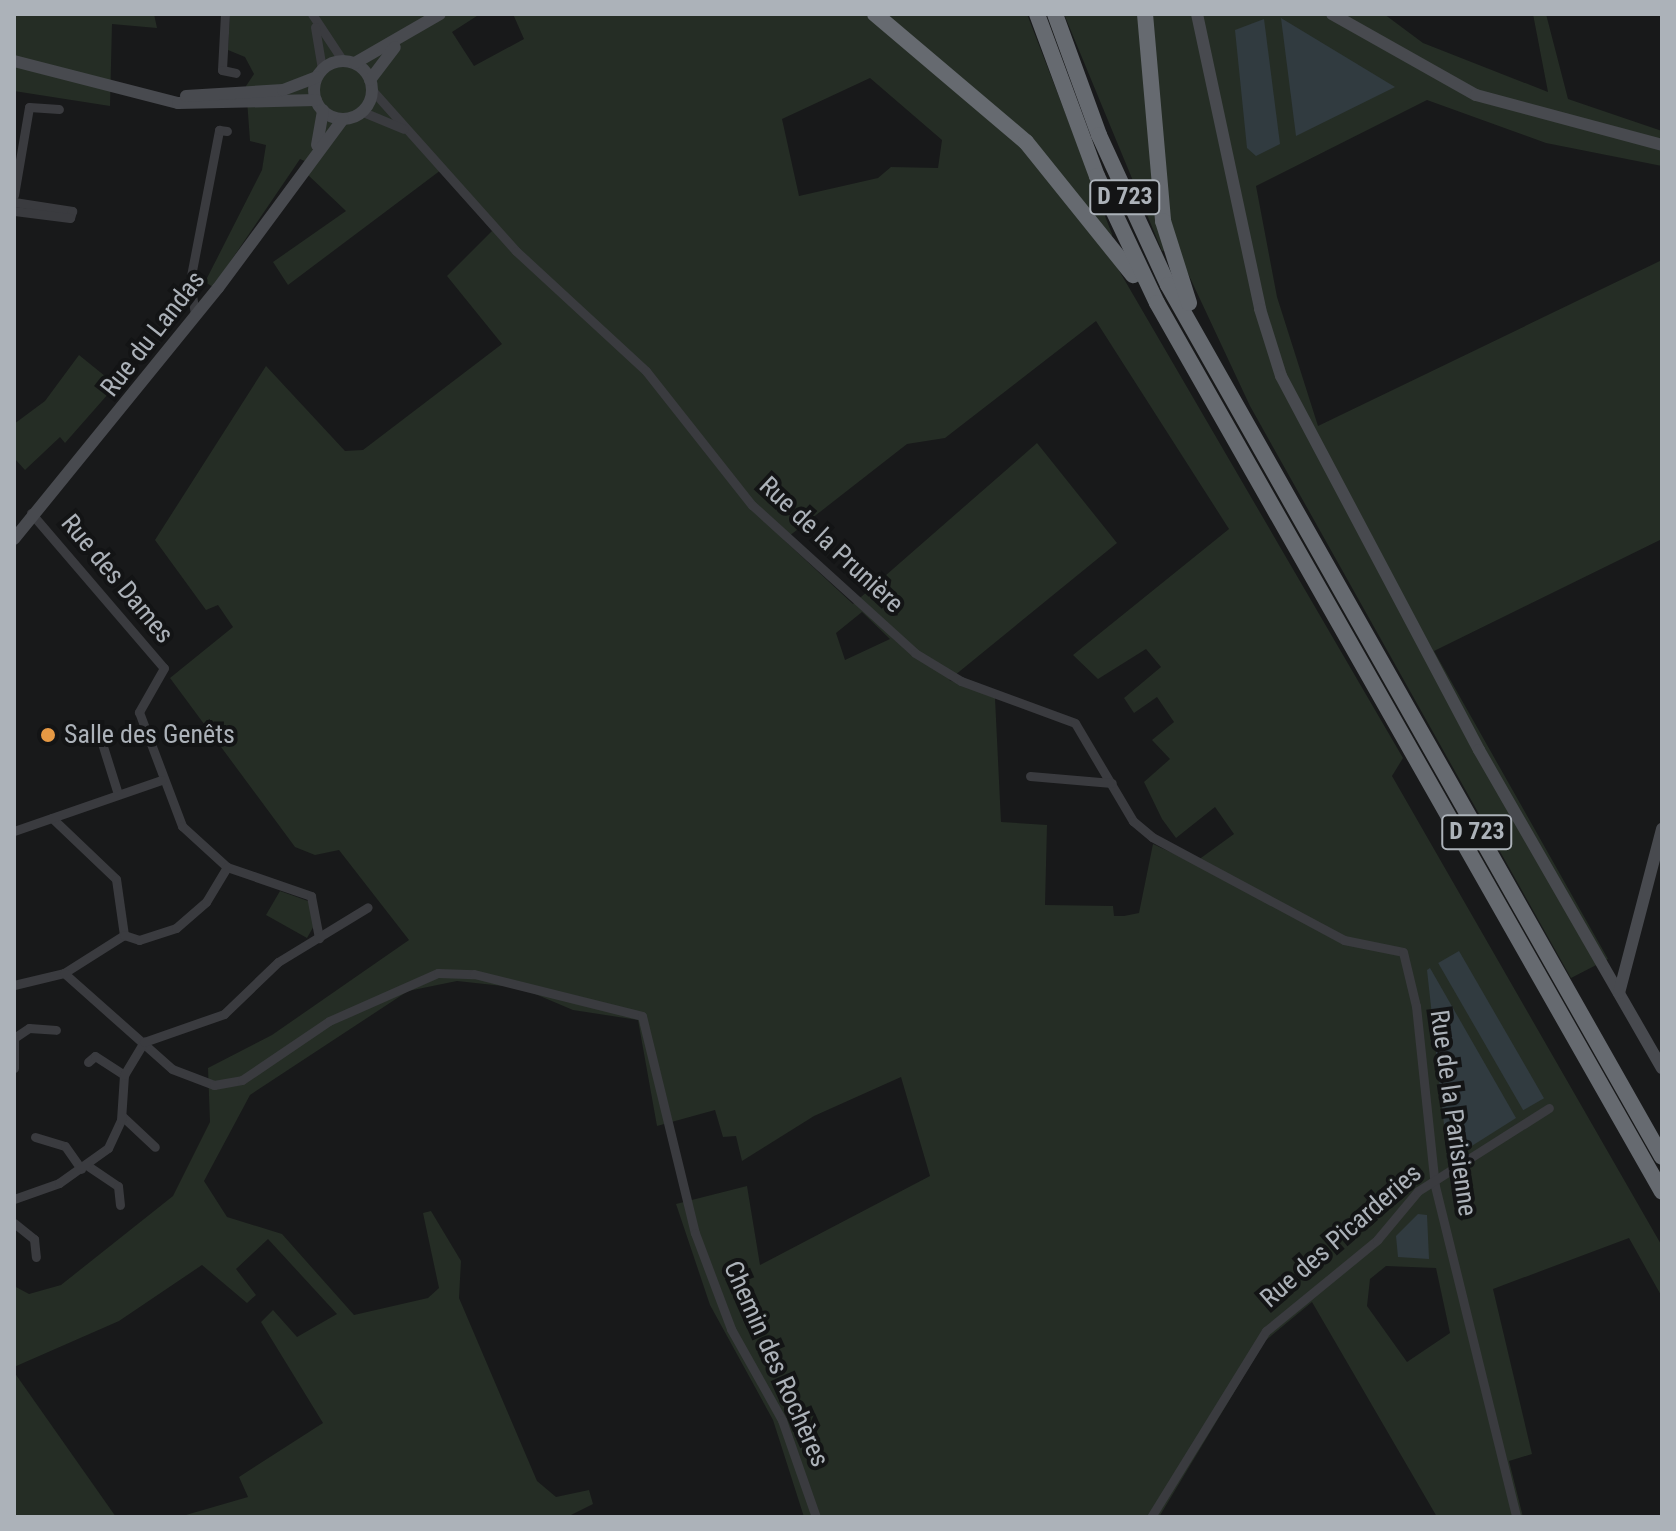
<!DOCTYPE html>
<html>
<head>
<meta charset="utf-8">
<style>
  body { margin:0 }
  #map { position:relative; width:1676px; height:1531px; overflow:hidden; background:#18191a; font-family:"Roboto Condensed",sans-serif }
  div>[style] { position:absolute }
  .green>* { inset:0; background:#252d25 }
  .water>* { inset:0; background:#313b40; transform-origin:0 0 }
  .street>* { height:9px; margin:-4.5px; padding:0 4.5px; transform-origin:4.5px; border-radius:4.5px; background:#3a3b3f }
  .secondary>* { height:12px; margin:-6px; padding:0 6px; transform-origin:6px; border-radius:6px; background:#484a4f }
  .secondary>.ring { margin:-6px; padding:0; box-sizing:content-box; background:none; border:12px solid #484a4f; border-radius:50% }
  .highway>* { height:16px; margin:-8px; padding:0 8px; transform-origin:8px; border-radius:8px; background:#666a70 }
  .dots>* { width:22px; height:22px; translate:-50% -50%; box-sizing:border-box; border:4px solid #131415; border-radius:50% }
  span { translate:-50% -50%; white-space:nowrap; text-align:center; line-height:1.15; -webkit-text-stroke:8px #131415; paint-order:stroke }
  .shield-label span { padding:2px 6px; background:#131415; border:2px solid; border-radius:6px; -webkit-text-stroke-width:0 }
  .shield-label { font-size:24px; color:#acb2b9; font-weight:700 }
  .street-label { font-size:26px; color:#acb2b9 }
  .poi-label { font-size:26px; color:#acb2b9 }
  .left { translate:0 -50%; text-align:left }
  .frame { position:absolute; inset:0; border:16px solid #acb2b9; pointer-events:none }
</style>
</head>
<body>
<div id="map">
  <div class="green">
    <div style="clip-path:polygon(14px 14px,154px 14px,157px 28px,112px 24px,110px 106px,14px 91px)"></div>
    <div style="clip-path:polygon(evenodd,230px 14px,480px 14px,452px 32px,474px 66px,524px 39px,513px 14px,1027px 14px,1112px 234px,1110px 255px,1403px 758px,1392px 776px,1662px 1246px,1662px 1297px,1629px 1238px,1493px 1289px,1532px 1454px,1509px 1461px,1523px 1517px,1437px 1517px,1312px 1302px,1265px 1341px,1159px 1517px,804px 1517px,773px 1420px,710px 1305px,676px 1204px,747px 1186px,760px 1265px,930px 1176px,901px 1077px,814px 1116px,742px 1161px,736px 1136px,723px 1137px,715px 1110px,657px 1126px,638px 1020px,573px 1010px,521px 988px,457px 981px,408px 991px,250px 1095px,204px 1181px,227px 1217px,282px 1234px,354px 1315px,428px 1298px,439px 1288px,423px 1213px,431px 1211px,461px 1261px,459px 1298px,537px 1481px,556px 1497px,589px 1490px,593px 1504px,567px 1517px,179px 1517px,248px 1497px,239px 1477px,323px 1423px,261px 1322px,273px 1310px,297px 1337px,337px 1314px,268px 1239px,236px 1269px,256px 1295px,247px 1303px,202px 1265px,119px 1321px,14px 1367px,14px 1286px,29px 1294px,61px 1285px,173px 1196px,210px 1122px,208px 1068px,272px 1035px,409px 940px,339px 850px,315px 855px,295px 847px,170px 678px,233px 627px,218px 605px,206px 610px,155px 540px,266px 366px,345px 451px,363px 450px,502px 344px,447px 276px,492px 231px,441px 170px,288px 285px,273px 262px,346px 211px,307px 174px,314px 165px,300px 159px,213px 287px,205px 282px,262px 170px,266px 145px,250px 141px,246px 86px,254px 74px,245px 57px,228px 50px,230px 14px,870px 78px,942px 140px,938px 168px,891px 167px,878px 178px,799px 196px,782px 119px,870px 78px,230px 14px,1096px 321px,1229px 529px,1073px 655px,1098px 679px,1146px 649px,1161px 667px,1124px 698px,1134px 713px,1157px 697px,1174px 722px,1152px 740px,1170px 759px,1144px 782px,1162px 819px,1176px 838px,1215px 807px,1234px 834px,1194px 863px,1153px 844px,1139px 913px,1124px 916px,1114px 916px,1113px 906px,1045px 905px,1047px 825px,1001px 822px,995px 698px,949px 680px,1117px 543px,1037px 443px,853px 604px,784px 540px,907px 444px,945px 438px,1096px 321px,230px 14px,862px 612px,890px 639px,845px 660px,836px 633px,862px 612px,230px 14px,1386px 1266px,1436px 1268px,1450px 1333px,1407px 1362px,1367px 1306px,1370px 1279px,1386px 1266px)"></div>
    <div style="clip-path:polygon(1064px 14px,1384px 14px,1423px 43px,1548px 92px,1533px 14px,1546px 14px,1568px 99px,1662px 131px,1662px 166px,1546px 143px,1427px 100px,1256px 186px,1277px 297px,1318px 426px,1662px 260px,1662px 539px,1434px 651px,1608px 959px,1571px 978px,1250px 406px,1177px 250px,1162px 251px)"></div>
    <div style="clip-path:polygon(79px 355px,116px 385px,65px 443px,60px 437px,25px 470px,14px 458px,14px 424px,45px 401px)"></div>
    <div style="clip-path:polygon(280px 891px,308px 901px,315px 924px,307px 938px,266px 915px)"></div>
    <div style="clip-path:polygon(14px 1372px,116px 1517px,14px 1517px)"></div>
  </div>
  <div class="water">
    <div style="clip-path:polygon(1281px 18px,1395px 87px,1296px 136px)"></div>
    <div style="clip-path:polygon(1264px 19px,1280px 144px,1256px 156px,1247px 148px,1235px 30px)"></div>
    <div style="left:1459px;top:951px;width:170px;height:24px;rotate:60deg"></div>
    <div style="clip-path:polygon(1430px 968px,1516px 1118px,1448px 1161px,1427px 970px)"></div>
    <div style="clip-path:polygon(1418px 1214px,1427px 1215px,1429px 1259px,1398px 1257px,1396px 1236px)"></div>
  </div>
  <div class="street">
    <div style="left:225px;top:14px;width:56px;rotate:93.1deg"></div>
    <div style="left:222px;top:70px;width:14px;rotate:12deg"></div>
    <div style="left:312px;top:14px;width:56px;rotate:56.6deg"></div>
    <div style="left:315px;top:27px;width:43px;rotate:80.5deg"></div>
    <div style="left:372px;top:90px;width:216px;rotate:48.2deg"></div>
    <div style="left:516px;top:251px;width:177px;rotate:42.7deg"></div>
    <div style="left:646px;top:371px;width:171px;rotate:51.7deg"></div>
    <div style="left:752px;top:505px;width:220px;rotate:42.2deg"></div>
    <div style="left:915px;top:653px;width:54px;rotate:31.3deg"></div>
    <div style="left:961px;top:681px;width:121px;rotate:20.2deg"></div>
    <div style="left:1075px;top:723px;width:114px;rotate:59.4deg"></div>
    <div style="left:1133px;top:821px;width:25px;rotate:40deg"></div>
    <div style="left:1152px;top:837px;width:218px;rotate:28.2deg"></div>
    <div style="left:1344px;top:940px;width:60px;rotate:11.5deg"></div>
    <div style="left:1403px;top:952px;width:56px;rotate:76.5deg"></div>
    <div style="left:1416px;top:1006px;width:181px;rotate:84deg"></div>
    <div style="left:1435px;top:1186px;width:341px;rotate:76.2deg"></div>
    <div style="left:363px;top:112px;width:44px;rotate:22.5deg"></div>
    <div style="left:14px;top:195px;width:89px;rotate:-80.3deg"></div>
    <div style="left:29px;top:107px;width:30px;rotate:4deg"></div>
    <div style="left:14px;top:202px;width:59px;rotate:8.8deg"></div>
    <div style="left:72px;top:211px;width:7px;rotate:106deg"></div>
    <div style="left:70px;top:218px;width:56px;rotate:-172.9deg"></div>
    <div style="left:195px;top:314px;width:33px;rotate:-99deg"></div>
    <div style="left:190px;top:281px;width:154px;rotate:-79.1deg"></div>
    <div style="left:219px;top:130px;width:8px;rotate:7deg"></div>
    <div style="left:31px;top:513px;width:204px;rotate:49.4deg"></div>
    <div style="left:164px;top:668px;width:51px;rotate:119.6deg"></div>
    <div style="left:139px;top:712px;width:122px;rotate:69.3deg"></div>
    <div style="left:182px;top:826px;width:61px;rotate:42.3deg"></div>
    <div style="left:227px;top:867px;width:89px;rotate:19deg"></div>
    <div style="left:311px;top:896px;width:43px;rotate:79.2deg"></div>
    <div style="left:96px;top:724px;width:73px;rotate:72.6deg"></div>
    <div style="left:1030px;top:776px;width:82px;rotate:4.9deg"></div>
    <div style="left:52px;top:818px;width:88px;rotate:43.6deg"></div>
    <div style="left:116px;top:879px;width:57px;rotate:81.9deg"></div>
    <div style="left:14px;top:831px;width:156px;rotate:-19.1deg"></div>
    <div style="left:64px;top:973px;width:71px;rotate:-32.3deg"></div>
    <div style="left:124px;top:935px;width:16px;rotate:18deg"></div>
    <div style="left:139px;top:940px;width:39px;rotate:-18deg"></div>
    <div style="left:176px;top:928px;width:40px;rotate:-41deg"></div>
    <div style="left:206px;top:902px;width:41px;rotate:-59deg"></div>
    <div style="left:14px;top:985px;width:51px;rotate:-13.5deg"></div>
    <div style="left:64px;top:973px;width:144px;rotate:41.6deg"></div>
    <div style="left:172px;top:1069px;width:45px;rotate:20.9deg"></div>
    <div style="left:214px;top:1085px;width:28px;rotate:-10deg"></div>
    <div style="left:242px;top:1080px;width:105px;rotate:-34.1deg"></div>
    <div style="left:329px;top:1021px;width:119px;rotate:-23.8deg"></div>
    <div style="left:438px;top:973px;width:36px;rotate:2deg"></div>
    <div style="left:474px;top:974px;width:173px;rotate:14deg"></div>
    <div style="left:642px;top:1016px;width:223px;rotate:76.3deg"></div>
    <div style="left:695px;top:1233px;width:103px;rotate:69.4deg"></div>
    <div style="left:731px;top:1329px;width:104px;rotate:60.7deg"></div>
    <div style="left:782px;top:1420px;width:103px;rotate:70.7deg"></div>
    <div style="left:14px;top:1038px;width:18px;rotate:-34deg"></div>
    <div style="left:29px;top:1028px;width:27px;rotate:4deg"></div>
    <div style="left:14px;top:1038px;width:30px;rotate:90deg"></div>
    <div style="left:88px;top:1062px;width:9px;rotate:-41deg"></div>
    <div style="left:95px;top:1056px;width:35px;rotate:33deg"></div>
    <div style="left:122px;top:1116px;width:45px;rotate:43.2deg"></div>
    <div style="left:35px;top:1137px;width:31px;rotate:17deg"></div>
    <div style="left:65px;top:1146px;width:28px;rotate:55deg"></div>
    <div style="left:88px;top:1166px;width:36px;rotate:34deg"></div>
    <div style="left:118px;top:1186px;width:19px;rotate:84deg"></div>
    <div style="left:14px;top:1199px;width:48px;rotate:-19.6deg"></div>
    <div style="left:59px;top:1183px;width:60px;rotate:-35.5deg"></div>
    <div style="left:108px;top:1148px;width:31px;rotate:-65deg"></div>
    <div style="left:121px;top:1120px;width:45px;rotate:-86.2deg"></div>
    <div style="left:124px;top:1075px;width:39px;rotate:-59deg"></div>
    <div style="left:144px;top:1042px;width:85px;rotate:-19.3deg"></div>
    <div style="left:224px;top:1014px;width:75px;rotate:-43.9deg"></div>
    <div style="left:278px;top:962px;width:105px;rotate:-31.4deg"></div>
    <div style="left:14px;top:1223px;width:26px;rotate:39deg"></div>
    <div style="left:34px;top:1239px;width:18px;rotate:84deg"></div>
    <div style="left:1151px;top:1517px;width:219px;rotate:-58.3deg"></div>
    <div style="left:1266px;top:1331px;width:144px;rotate:-39.3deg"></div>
    <div style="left:1377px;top:1240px;width:64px;rotate:-50.1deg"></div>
    <div style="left:1418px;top:1191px;width:155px;rotate:-32.4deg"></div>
  </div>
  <div class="secondary">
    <div style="left:1197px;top:14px;width:302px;rotate:77.9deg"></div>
    <div style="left:1260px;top:309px;width:70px;rotate:72.6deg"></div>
    <div style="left:1281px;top:376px;width:423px;rotate:62.1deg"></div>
    <div style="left:1479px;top:750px;width:367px;rotate:60.1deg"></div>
    <div style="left:1332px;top:14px;width:165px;rotate:29.4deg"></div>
    <div style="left:1476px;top:95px;width:193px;rotate:15deg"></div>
    <div class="ring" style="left:314px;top:61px;width:46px;height:46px"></div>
    <div style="left:14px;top:61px;width:169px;rotate:14.4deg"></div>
    <div style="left:178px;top:103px;width:138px;rotate:-1.2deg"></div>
    <div style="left:355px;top:63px;width:98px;rotate:-30deg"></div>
    <div style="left:370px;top:80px;width:41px;rotate:-52.9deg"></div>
    <div style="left:186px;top:96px;width:97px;rotate:-3.5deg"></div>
    <div style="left:283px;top:90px;width:36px;rotate:-21deg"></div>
    <div style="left:317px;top:145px;width:35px;rotate:-80deg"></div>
    <div style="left:14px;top:539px;width:323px;rotate:-50.9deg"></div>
    <div style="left:218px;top:288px;width:210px;rotate:-53.5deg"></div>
    <div style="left:1619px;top:993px;width:170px;rotate:-75.3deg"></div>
  </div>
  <div class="highway">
    <div style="left:875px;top:14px;width:198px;rotate:40.3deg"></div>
    <div style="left:1026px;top:142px;width:171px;rotate:51.2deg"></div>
    <div style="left:1037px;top:14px;width:173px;rotate:69.7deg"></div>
    <div style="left:1097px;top:176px;width:140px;rotate:64.7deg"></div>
    <div style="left:1157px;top:303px;width:1022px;rotate:60.4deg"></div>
    <div style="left:1055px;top:14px;width:129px;rotate:70deg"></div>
    <div style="left:1099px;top:135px;width:165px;rotate:65.3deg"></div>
    <div style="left:1168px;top:285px;width:1002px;rotate:60.47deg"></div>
    <div style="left:1145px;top:14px;width:208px;rotate:85deg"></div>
    <div style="left:1163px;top:221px;width:86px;rotate:72.4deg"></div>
  </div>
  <div class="dots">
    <div style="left:48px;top:735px;background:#e69944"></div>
  </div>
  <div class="shield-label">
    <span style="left:1125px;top:197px">D 723</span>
    <span style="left:1477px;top:832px">D 723</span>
  </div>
  <div class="street-label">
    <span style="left:153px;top:334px;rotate:-52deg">Rue du Landas</span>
    <span style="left:831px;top:545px;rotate:43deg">Rue de la Prunière</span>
    <span style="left:117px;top:579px;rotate:50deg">Rue des Dames</span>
    <span style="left:1453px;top:1113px;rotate:82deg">Rue de la Parisienne</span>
    <span style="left:1341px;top:1236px;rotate:-41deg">Rue des Picarderies</span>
    <span style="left:776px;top:1364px;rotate:66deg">Chemin des Rochères</span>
  </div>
  <div class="poi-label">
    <span class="left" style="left:64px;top:735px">Salle des Genêts</span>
  </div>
  <div class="frame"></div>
</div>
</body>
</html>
